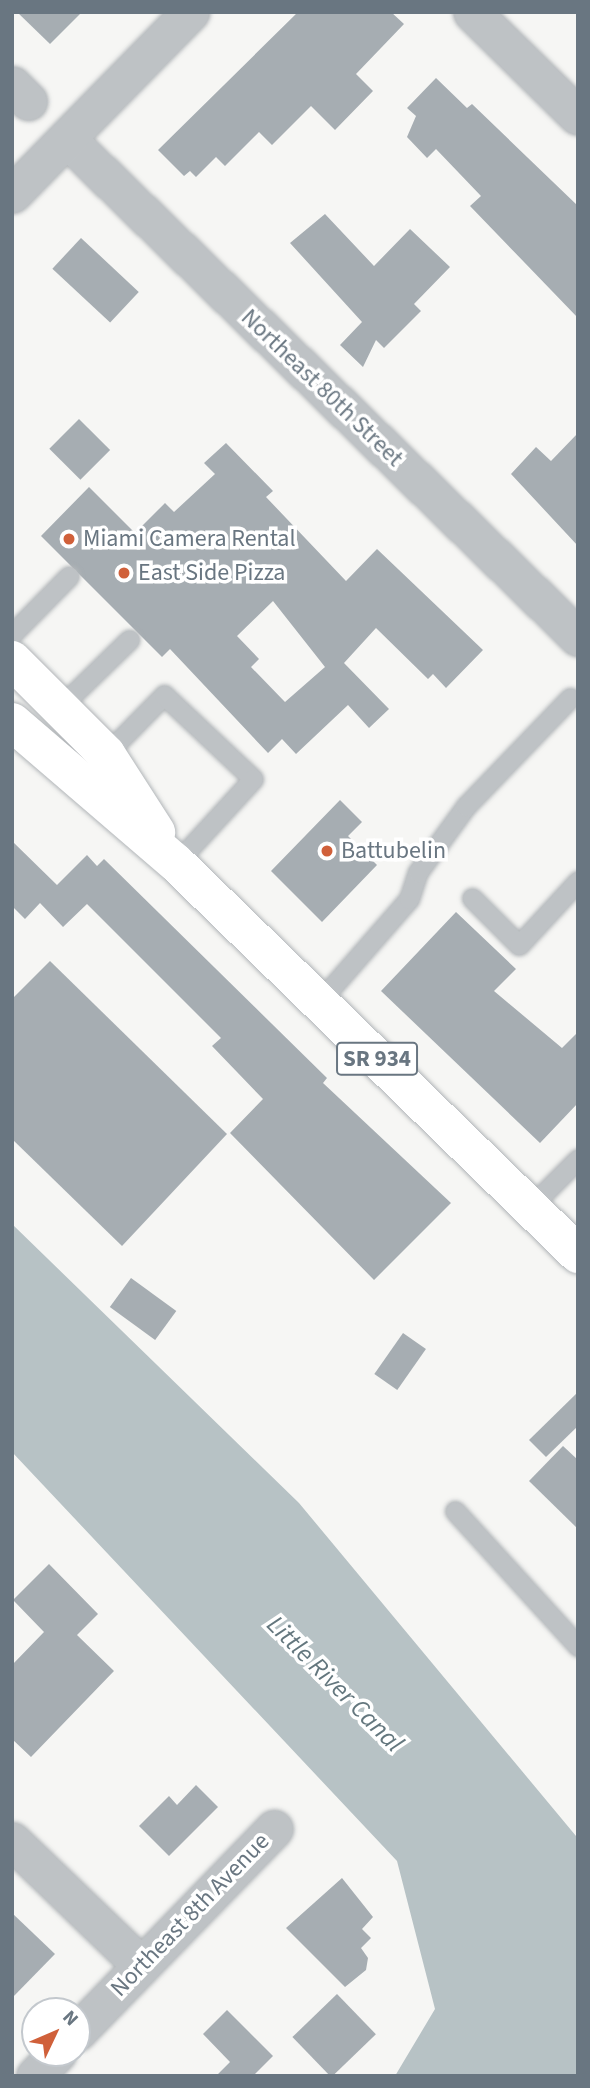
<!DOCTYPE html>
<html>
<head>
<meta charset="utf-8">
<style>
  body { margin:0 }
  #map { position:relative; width:590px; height:2088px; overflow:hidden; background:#f6f6f4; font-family:"Source Sans 3",sans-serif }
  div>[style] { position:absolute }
  .water>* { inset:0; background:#b7c2c5 }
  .building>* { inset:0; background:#a6adb2; transform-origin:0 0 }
  .roads { filter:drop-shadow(0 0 2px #b2b6b9) drop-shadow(0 0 2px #b2b6b9) }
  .lane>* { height:19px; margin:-9.5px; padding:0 9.5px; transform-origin:9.5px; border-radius:9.5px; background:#bec2c5 }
  .street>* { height:37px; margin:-18.5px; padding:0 18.5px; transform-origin:18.5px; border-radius:18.5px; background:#bec2c5 }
  .primary>* { height:38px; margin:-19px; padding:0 19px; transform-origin:19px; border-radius:19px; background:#fff }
  .dots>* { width:19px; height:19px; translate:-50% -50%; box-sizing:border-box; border:4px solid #fff; border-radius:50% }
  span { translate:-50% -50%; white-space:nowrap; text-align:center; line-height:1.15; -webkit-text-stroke:7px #fff; paint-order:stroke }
  .shield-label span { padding:2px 5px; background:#fff; border:2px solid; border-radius:5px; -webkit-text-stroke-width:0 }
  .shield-label { font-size:23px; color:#697681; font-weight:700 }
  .street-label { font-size:24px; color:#697681 }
  .poi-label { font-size:24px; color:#697681 }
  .left { translate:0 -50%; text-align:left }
  .water-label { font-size:26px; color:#64777e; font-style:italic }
  .frame { position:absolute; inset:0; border:14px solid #697681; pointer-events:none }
  .north { position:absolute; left:21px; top:1997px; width:70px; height:70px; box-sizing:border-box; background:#fff; border:2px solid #c3c8cd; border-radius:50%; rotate:46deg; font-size:19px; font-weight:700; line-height:28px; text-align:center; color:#697681 }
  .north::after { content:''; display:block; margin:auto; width:24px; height:32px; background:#d0603a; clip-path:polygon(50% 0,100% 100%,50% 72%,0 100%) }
</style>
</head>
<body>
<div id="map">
  <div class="water">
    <div style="clip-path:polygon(12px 1224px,299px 1503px,576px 1836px,578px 2076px,395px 2076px,435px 2009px,397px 1861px,12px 1452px)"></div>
  </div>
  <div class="building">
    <div style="clip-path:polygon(17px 12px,82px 12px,50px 44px)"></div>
    <div style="clip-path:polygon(298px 12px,391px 12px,404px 24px,356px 74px,373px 91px,335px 130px,311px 106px,272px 145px,259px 132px,225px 166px,216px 157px,196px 177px,190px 171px,184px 176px,158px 150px)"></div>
    <div style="clip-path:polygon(436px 78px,467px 108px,472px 104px,578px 206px,578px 318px,470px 206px,481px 196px,436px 149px,427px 158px,407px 137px,416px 116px,407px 108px)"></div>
    <div style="clip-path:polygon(325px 214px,374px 266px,410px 229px,450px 267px,414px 304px,421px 311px,384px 348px,376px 340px,363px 367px,340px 345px,362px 322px,290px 243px)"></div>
    <div style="left:81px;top:238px;width:79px;height:42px;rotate:43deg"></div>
    <div style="left:79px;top:419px;width:44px;height:42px;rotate:45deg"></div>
    <div style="clip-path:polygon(578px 433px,578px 546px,511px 474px,536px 447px,551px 461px)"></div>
    <div style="clip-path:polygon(evenodd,226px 443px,273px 491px,266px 497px,346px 581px,377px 549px,483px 650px,446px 688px,433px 674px,428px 679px,376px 628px,344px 663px,389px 709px,369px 728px,348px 705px,296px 754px,282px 739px,268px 753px,170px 649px,162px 657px,41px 536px,89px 487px,135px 533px,165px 503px,174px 512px,215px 474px,204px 463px,226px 443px,273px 601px,325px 667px,285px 702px,251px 667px,259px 659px,237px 636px,273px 601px)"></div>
    <div style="clip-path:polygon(340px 800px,362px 822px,348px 836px,377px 865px,322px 922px,271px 871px)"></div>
    <div style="clip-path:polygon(12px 841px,57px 885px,87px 855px,97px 866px,104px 859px,327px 1078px,323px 1083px,451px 1203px,374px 1280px,230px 1133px,263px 1099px,212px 1046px,221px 1038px,87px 904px,63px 927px,40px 903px,25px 919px,12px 906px)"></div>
    <div style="clip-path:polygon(456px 912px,516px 969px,494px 991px,562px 1048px,578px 1032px,578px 1103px,540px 1143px,381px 991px)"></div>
    <div style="clip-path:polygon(50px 961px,227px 1134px,122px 1246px,12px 1139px,12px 999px)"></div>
    <div style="left:131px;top:1278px;width:56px;height:36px;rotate:36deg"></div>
    <div style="left:403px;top:1333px;width:28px;height:50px;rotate:35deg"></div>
    <div style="clip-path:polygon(578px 1392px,578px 1426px,546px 1457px,529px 1440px)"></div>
    <div style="clip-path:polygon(563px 1446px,578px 1460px,578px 1529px,529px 1481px)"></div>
    <div style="clip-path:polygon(49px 1564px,98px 1614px,77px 1635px,114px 1671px,31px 1757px,12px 1739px,12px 1665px,44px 1632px,13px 1600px)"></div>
    <div style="clip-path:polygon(196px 1785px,218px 1807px,169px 1856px,139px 1826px,169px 1796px,177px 1805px)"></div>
    <div style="clip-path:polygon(342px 1878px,373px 1917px,362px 1929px,371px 1938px,361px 1948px,368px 1958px,366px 1970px,345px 1987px,286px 1928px)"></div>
    <div style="clip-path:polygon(12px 1913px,55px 1954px,12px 1998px)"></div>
    <div style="left:337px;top:1994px;width:56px;height:62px;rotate:46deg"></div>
    <div style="clip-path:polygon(227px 2010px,273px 2056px,253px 2076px,216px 2076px,230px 2062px,203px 2034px)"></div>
  </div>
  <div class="roads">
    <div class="lane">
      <div style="left:12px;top:634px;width:81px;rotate:-45.5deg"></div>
      <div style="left:59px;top:708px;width:98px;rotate:-44.2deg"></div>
      <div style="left:106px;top:754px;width:83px;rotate:-45.5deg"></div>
      <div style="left:164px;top:695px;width:122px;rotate:43.3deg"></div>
      <div style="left:253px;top:779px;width:114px;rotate:132.5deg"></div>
      <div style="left:472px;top:898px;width:66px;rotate:45deg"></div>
      <div style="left:519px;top:945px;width:87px;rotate:-47.3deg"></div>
      <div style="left:319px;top:1002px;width:137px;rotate:-48.9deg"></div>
      <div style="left:409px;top:899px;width:28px;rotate:-72deg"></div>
      <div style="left:418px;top:872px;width:82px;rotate:-54deg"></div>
      <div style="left:466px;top:806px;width:150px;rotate:-46.1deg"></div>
      <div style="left:530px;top:1207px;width:68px;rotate:-45deg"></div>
      <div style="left:455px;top:1511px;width:183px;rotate:47.7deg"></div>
    </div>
    <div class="street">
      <div style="left:472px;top:12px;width:148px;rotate:44.5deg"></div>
      <div style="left:12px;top:85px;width:23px;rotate:45deg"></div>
      <div style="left:67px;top:139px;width:714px;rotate:44.26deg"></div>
      <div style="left:12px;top:194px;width:255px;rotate:-45.6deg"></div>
      <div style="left:12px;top:1841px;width:179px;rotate:43.9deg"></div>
      <div style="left:77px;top:2032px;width:283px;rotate:-45.9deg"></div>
      <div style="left:35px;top:2076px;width:32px;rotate:-46deg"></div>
    </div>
    <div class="primary">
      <div style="left:12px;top:660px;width:133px;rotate:45deg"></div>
      <div style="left:106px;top:754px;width:93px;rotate:57.3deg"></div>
      <div style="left:12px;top:722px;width:216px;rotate:40.7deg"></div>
      <div style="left:176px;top:863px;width:561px;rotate:44.21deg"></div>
    </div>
  </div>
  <div class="dots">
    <div style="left:69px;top:539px;background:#d0603a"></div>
    <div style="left:124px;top:573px;background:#d0603a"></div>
    <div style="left:327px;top:851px;background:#d0603a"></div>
  </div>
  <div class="shield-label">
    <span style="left:377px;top:1059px">SR 934</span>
  </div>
  <div class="street-label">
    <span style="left:322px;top:388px;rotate:44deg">Northeast 80th Street</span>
    <span style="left:190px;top:1915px;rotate:-46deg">Northeast 8th Avenue</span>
  </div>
  <div class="poi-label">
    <span class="left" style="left:83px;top:539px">Miami Camera Rental</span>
    <span class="left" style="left:138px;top:573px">East Side Pizza</span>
    <span class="left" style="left:341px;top:851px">Battubelin</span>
  </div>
  <div class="water-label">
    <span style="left:335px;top:1684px;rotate:45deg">Little River Canal</span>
  </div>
  <div class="frame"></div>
  <div class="north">N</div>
</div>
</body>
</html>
